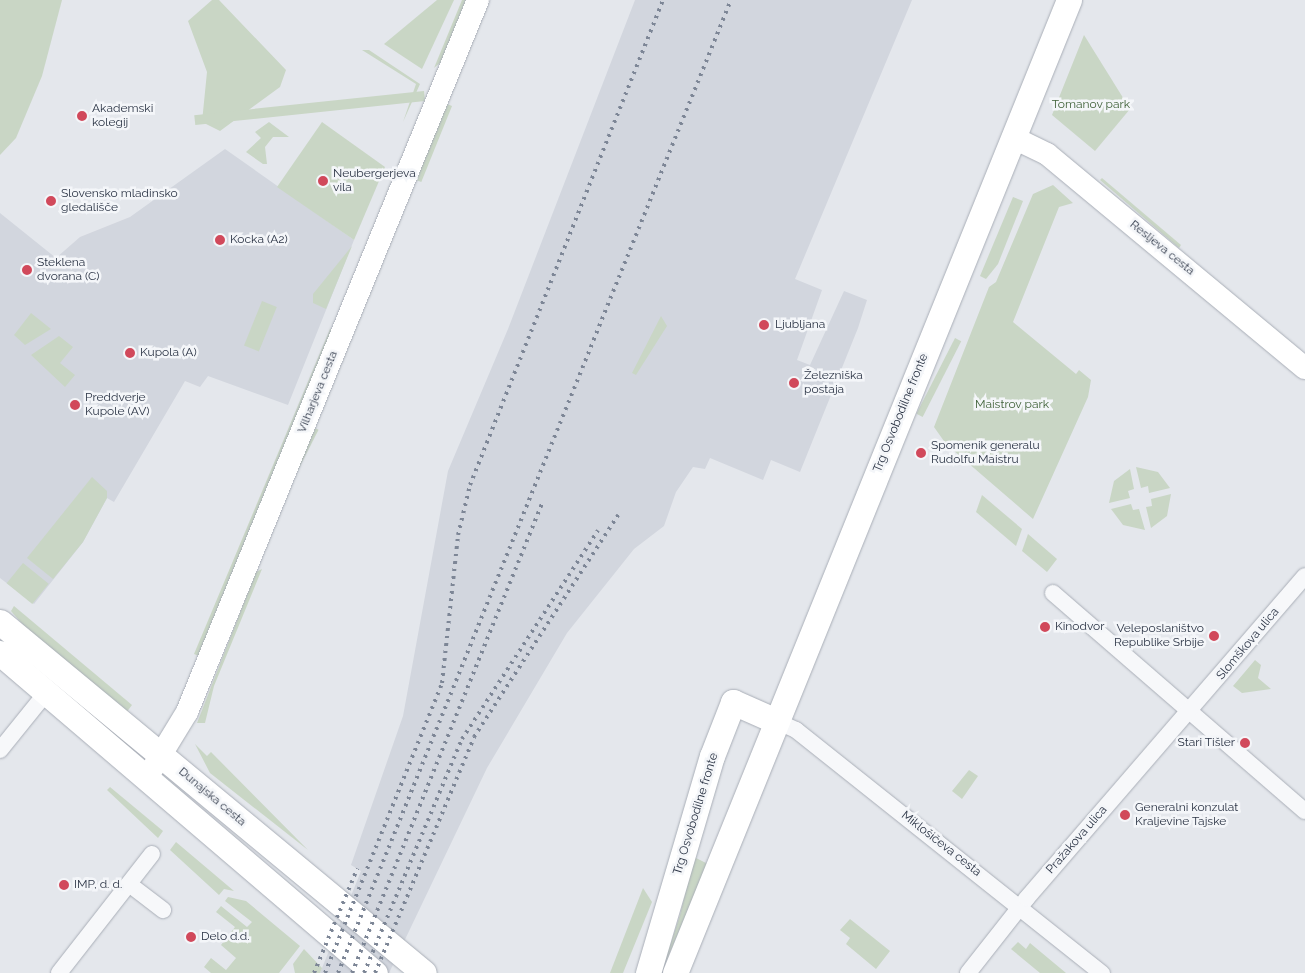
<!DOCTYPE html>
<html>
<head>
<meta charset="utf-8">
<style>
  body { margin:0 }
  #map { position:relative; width:1305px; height:973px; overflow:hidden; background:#e4e7ec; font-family:Raleway,sans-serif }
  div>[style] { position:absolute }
  .built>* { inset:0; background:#d2d6de }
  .green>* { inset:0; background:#c9d6c5; transform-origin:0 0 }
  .roads { filter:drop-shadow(0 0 1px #a9aeb7) drop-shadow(0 0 1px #a9aeb7) }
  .street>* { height:16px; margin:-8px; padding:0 8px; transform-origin:8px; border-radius:8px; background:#f7f8fa }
  .secondary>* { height:22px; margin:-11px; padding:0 11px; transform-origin:11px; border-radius:11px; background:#fff }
  .primary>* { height:25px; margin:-12.5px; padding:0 12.5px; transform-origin:12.5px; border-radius:12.5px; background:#fff }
  .rail>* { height:4px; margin-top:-2px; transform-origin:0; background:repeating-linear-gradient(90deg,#7d8696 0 2.5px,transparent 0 7.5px) }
  .dots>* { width:14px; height:14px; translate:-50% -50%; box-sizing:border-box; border:2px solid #f4f6f9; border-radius:50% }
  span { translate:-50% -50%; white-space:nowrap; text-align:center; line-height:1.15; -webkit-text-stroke:5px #f4f6f9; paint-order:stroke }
  .park-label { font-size:12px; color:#3f6138 }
  .poi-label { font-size:12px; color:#2b3445 }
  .left { translate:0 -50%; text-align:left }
  .right { translate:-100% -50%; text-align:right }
  .street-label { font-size:12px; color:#2b3445 }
</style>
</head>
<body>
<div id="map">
  <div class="built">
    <div style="clip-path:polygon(635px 0,912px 0,795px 279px,822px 290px,797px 360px,810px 365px,844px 291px,867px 300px,858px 328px,800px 472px,771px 460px,763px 480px,710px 458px,705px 469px,693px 467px,676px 492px,664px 526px,634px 549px,567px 633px,487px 768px,389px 973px,320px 973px,361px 871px,351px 865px,403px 716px,448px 471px,508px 329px)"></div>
    <div style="clip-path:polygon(225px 149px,354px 240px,288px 405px,208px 376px,200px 387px,185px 381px,114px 502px,107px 498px,83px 542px,34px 604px,0 578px,0 213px,56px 258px,80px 237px,130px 217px)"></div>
  </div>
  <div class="green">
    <div style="clip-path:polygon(0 0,62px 0,42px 76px,16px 138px,0 155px)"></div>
    <div style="clip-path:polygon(212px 0,219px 0,286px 70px,280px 87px,220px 131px,202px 122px,207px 72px,188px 21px)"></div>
    <div style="clip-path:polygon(437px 0,454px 0,422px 69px,384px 44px)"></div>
    <div style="clip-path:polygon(462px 0,466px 0,441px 62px,434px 68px)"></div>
    <div style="clip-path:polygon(1084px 35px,1130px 109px,1095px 151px,1052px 115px)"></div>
    <div style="clip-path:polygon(362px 50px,369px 50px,420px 84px,403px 122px,416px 84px)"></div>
    <div style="left:424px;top:91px;width:10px;height:231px;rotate:84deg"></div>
    <div style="left:452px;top:106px;width:82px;height:9px;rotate:112deg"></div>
    <div style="clip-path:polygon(269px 122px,289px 137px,273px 137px,265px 147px,267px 164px,263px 164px,246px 152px,261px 138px,255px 132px)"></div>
    <div style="clip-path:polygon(322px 122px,385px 167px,354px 240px,277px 187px)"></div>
    <div style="clip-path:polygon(1102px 178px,1181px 245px,1179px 248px,1100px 180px)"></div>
    <div style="clip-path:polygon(1053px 185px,1073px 203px,1059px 207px,1013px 322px,1076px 374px,1079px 370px,1091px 380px,1088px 397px,1033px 519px,946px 444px,934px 427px,989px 287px,996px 282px,1033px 194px)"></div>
    <div style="clip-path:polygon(1013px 197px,1023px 201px,998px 264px,986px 279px,980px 276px)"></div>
    <div style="clip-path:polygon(352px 246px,326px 309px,313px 303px,313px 294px)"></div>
    <div style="left:262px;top:301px;width:16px;height:48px;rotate:22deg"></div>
    <div style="clip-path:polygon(31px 313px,51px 329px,25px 345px,14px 335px)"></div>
    <div style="clip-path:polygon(661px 316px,667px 326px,636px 375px,632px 373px)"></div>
    <div style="clip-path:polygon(330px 329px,332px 330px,199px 656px,194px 654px)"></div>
    <div style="clip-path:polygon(59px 336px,73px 347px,60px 363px,75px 375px,65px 387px,31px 355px)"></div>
    <div style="left:955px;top:338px;width:7px;height:85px;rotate:27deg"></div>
    <div style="left:315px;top:428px;width:4px;height:120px;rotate:27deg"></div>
    <div style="clip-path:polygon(1136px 467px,1158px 472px,1170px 488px,1149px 493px,1148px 486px,1141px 488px)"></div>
    <div style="clip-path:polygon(1130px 469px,1134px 489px,1128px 491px,1130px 498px,1109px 503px,1114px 481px)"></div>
    <div style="clip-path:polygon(92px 477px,107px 491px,107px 498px,83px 542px,53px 579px,27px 558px)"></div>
    <div style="clip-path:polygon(1171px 494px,1167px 516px,1151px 528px,1146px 507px,1152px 506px,1151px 499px)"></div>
    <div style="clip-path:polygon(982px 495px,1022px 529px,1016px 546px,976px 512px)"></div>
    <div style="clip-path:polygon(1131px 504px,1133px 510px,1139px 509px,1145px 530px,1123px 525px,1111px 509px)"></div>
    <div style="clip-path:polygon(1028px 534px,1057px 559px,1047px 572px,1022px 551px)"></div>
    <div style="left:23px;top:563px;width:33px;height:26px;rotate:39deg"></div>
    <div style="clip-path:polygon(262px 569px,214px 686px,205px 723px,197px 723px,256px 572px)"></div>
    <div style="clip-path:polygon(14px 606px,132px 705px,126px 713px,30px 633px,11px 611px)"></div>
    <div style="clip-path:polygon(1255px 660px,1261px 665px,1258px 678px,1271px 689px,1242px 693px,1233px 686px)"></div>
    <div style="clip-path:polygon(195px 744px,207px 756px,211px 752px,308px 850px,210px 773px)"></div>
    <div style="clip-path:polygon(969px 770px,978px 776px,962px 799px,952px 791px)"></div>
    <div style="clip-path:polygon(110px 787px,163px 831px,158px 838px,107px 790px)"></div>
    <div style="clip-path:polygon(176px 842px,234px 891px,224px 889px,219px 895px,170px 850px)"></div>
    <div style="clip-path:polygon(694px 857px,708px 864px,661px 973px,680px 915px)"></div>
    <div style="clip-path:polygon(643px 888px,652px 902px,623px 973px,610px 973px)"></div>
    <div style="clip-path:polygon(228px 897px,246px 901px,300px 946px,279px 973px,211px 973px,204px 967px,211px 958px,226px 970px,236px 958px,221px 945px,235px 927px,216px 912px,221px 906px,247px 927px,252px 922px,225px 901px)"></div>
    <div style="clip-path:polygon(850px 919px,890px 951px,876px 969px,846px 944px,850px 938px,840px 930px)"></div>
    <div style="clip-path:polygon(1018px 942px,1026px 949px,1030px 943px,1066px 973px,1040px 973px,1011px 949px)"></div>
    <div style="clip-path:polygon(304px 949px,322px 968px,320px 973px,295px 973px,293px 964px)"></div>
  </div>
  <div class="roads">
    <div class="street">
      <div style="left:1053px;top:593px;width:333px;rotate:40.9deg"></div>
      <div style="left:776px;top:721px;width:22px;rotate:24deg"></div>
      <div style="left:796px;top:730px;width:391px;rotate:38.5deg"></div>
      <div style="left:0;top:750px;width:73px;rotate:-51.1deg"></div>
      <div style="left:129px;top:884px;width:43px;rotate:37.4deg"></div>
      <div style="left:59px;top:973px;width:151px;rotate:-52deg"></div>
      <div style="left:968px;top:973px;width:95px;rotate:-51.8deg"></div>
      <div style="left:1027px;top:898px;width:425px;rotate:-49.2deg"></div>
    </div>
    <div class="secondary">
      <div style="left:1014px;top:138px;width:37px;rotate:26deg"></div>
      <div style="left:1047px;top:154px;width:335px;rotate:39.7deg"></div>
      <div style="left:151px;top:771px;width:69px;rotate:-58.6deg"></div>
      <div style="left:187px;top:712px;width:769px;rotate:-67.77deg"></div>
    </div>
    <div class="primary">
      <div style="left:0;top:622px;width:550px;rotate:39.62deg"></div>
      <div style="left:0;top:653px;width:493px;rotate:40.5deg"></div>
      <div style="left:648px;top:973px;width:226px;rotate:-73.6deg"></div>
      <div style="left:712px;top:756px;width:58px;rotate:-68.7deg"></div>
      <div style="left:733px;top:702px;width:47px;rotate:23.8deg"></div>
      <div style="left:675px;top:973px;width:1050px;rotate:-67.96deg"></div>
    </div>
  </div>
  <div class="rail">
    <div style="left:314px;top:973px;width:113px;rotate:-67.5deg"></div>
    <div style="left:325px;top:973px;width:313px;rotate:-68deg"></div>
    <div style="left:442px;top:683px;width:149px;rotate:-83.8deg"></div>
    <div style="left:458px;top:535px;width:51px;rotate:-76.5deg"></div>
    <div style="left:470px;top:485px;width:522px;rotate:-68.3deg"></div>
    <div style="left:338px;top:973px;width:1049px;rotate:-68.01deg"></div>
    <div style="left:352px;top:973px;width:509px;rotate:-67.97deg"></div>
    <div style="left:364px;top:973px;width:254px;rotate:-67.3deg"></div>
    <div style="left:462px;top:739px;width:249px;rotate:-56.9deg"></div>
    <div style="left:375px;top:973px;width:256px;rotate:-67.2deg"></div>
    <div style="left:474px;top:737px;width:265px;rotate:-57deg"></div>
  </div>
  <div class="dots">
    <div style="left:82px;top:116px;background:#d1495b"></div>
    <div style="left:323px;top:181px;background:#d1495b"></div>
    <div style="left:51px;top:201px;background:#d1495b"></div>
    <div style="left:220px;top:240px;background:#d1495b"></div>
    <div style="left:27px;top:270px;background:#d1495b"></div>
    <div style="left:764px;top:325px;background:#d1495b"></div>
    <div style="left:130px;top:353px;background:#d1495b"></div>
    <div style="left:794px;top:383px;background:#d1495b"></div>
    <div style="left:75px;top:405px;background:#d1495b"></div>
    <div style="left:921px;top:453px;background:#d1495b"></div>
    <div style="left:1045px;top:627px;background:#d1495b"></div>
    <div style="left:1214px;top:636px;background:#d1495b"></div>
    <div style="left:1245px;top:743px;background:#d1495b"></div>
    <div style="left:1125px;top:815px;background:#d1495b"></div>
    <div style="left:64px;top:885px;background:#d1495b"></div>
    <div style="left:191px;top:937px;background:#d1495b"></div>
  </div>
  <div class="park-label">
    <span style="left:1091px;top:105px">Tomanov park</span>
    <span style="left:1012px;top:405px">Maistrov park</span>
  </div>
  <div class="poi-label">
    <span class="left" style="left:92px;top:116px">Akademski<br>kolegij</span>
    <span class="left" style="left:333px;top:181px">Neubergerjeva<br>vila</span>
    <span class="left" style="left:61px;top:201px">Slovensko mladinsko<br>gledališče</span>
    <span class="left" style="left:230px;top:240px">Kocka (A2)</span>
    <span class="left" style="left:37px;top:270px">Steklena<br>dvorana (C)</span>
    <span class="left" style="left:775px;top:325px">Ljubljana</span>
    <span class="left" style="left:140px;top:353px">Kupola (A)</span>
    <span class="left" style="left:804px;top:383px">Železniška<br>postaja</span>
    <span class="left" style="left:85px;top:405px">Preddverje<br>Kupole (AV)</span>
    <span class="left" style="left:931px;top:453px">Spomenik generalu<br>Rudolfu Maistru</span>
    <span class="left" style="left:1055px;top:627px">Kinodvor</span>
    <span class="right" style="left:1204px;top:636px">Veleposlaništvo<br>Republike Srbije</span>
    <span class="right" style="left:1235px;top:743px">Stari Tišler</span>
    <span class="left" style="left:1135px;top:815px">Generalni konzulat<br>Kraljevine Tajske</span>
    <span class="left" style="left:74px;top:885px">IMP, d. d.</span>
    <span class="left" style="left:201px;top:937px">Delo d.d.</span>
  </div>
  <div class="street-label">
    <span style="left:1162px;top:248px;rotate:39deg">Resljeva cesta</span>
    <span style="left:318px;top:392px;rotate:-68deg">Vilharjeva cesta</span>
    <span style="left:901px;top:413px;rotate:-68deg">Trg Osvobodilne fronte</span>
    <span style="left:1248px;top:644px;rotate:-50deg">Slomškova ulica</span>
    <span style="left:212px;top:797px;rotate:40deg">Dunajska cesta</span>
    <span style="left:696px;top:814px;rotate:-73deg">Trg Osvobodilne fronte</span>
    <span style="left:1077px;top:840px;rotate:-49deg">Pražakova ulica</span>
    <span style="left:941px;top:844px;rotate:38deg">Miklošičeva cesta</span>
  </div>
</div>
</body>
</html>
